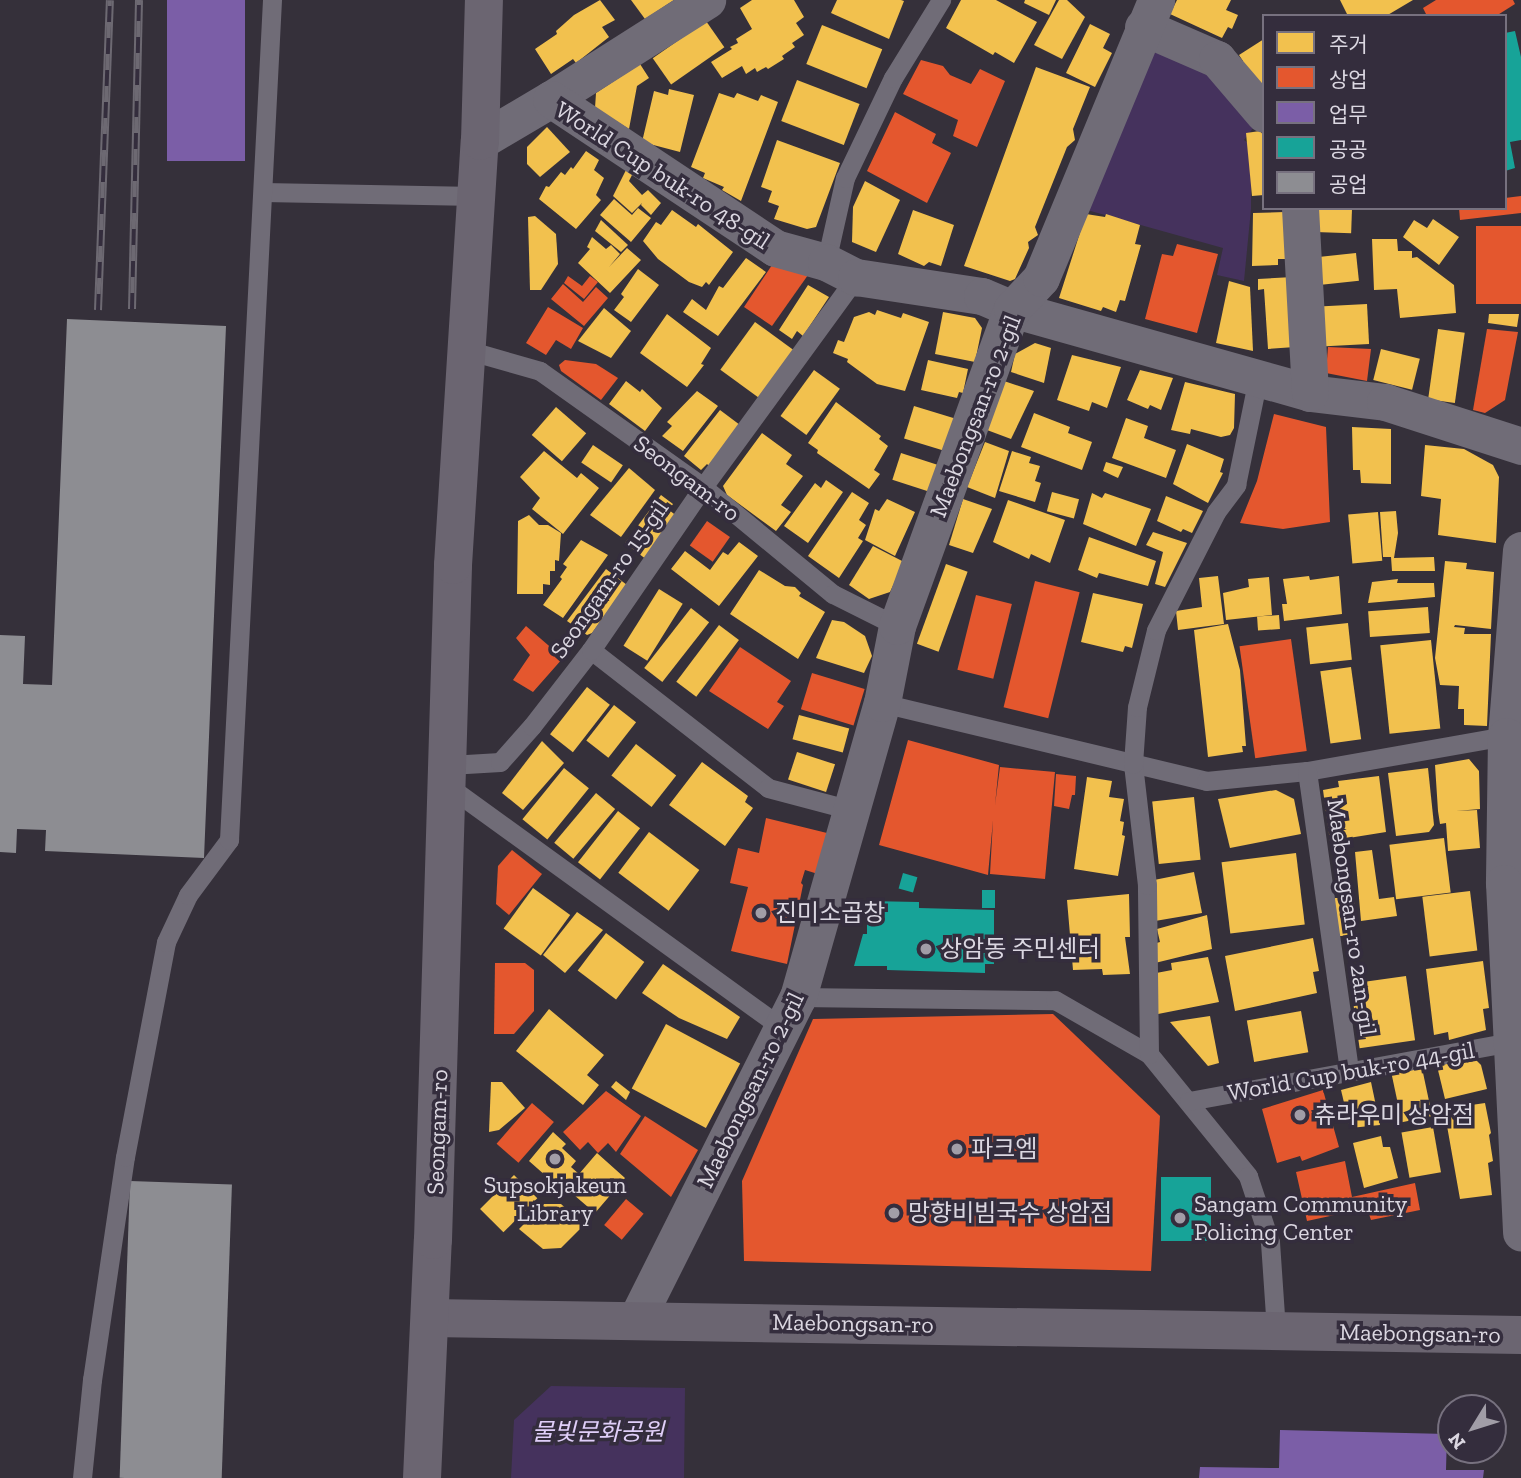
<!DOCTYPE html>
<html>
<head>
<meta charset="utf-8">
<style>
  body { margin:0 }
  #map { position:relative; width:1521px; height:1478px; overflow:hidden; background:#35303a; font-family:"Zilla Slab","Noto Sans KR",serif }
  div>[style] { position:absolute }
  .green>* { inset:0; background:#45325d }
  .homes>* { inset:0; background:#f2c14e; transform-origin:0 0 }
  .shops>* { inset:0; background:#e4572e; transform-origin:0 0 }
  .offices>* { inset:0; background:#7b5ea7; transform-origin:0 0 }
  .public>* { inset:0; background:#17a398; transform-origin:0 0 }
  .industry>* { inset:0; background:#8d8d92; transform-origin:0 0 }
  .lane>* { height:19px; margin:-9.5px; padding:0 9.5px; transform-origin:9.5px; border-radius:9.5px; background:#706c77 }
  .street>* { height:37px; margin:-18.5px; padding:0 18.5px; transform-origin:18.5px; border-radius:18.5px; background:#706c77 }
  .secondary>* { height:38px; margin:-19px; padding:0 19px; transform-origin:19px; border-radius:19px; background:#6b6571 }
  .rail>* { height:8px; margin-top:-4px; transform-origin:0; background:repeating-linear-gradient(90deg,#342d3d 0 16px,#6d6972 0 32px); box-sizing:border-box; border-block:2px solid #6d6972 }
  .dots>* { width:19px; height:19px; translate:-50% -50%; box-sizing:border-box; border:4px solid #342d3d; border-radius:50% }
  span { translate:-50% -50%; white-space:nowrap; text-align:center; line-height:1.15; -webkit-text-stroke:7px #342d3d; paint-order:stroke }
  .street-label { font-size:24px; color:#dbd7e1 }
  .poi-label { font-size:24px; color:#dbd7e1 }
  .left { translate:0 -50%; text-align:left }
  .park-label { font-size:24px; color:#e0cff9; font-style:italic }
  .legend { position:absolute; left:1262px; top:14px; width:245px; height:196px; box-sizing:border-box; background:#342d3d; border:2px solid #77717f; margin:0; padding:9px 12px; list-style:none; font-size:21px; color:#dbd7e1 }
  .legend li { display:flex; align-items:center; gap:14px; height:35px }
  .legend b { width:35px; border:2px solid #77717f }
  .north { position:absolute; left:1437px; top:1394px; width:70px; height:70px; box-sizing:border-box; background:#342d3d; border:2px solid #77717f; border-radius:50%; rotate:232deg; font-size:19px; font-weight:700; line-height:28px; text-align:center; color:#dbd7e1 }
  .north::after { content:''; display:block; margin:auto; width:24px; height:32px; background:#a19da7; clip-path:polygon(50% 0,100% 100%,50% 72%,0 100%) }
</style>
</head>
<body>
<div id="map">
  <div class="green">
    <div style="clip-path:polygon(1165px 49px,1210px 67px,1257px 123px,1244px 140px,1251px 145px,1251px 209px,1244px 281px,1217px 275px,1223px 248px,1087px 210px,1150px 55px)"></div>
    <div style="clip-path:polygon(551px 1386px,685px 1388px,684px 1478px,511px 1478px,514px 1420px)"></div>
  </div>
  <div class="homes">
    <div style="clip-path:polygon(600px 0,615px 20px,602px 27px,609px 37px,576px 63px,573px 59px,551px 74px,535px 49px,557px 34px,556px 31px,574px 15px)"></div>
    <div style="clip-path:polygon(631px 0,674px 0,645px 19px)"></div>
    <div style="clip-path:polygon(752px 0,794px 0,804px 17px,796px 23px,804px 35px,792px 43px,795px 47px,782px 56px,784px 59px,768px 69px,766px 67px,757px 72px,755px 68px,746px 74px,742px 66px,722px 78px,711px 62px,732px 49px,730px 47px,738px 43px,736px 39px,752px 29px,740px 8px)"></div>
    <div style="clip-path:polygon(837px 0,901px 0,904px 1px,889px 39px,831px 13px)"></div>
    <div style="clip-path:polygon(961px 0,996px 0,1037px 22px,1014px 63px,995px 52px,993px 55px,946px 28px)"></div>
    <div style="clip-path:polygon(1025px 0,1056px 0,1049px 15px,1024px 3px)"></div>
    <div style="clip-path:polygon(1059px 0,1067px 0,1085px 17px,1062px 59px,1034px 45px)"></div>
    <div style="clip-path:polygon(1177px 0,1231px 0,1226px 10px,1238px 15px,1232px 29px,1228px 27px,1222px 38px,1170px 14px)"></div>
    <div style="clip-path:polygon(1340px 0,1413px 0,1386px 16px,1348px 16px)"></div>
    <div style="left:706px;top:21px;width:32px;height:65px;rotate:55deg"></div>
    <div style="clip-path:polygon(1090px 24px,1110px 34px,1103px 48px,1112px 53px,1095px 87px,1066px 73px)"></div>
    <div style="left:822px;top:25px;width:65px;height:42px;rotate:22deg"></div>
    <div style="clip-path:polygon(1264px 39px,1264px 100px,1238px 65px,1243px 61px,1239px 55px)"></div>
    <div style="clip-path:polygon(640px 64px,649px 78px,637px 86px,629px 129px,595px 108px,596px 93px)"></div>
    <div style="clip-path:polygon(1036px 67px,1090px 87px,1073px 129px,1075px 140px,1067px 147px,1035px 227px,1038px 235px,1028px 242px,1029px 248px,1015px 279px,1010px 281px,964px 266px)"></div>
    <div style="left:797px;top:80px;width:67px;height:44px;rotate:21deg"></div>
    <div style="clip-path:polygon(669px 89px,694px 95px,680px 152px,642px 142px,654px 91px,668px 95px)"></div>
    <div style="clip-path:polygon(719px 93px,734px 98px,737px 93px,758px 101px,761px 95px,778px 102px,741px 201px,722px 190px,724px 187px,703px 178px,705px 173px,691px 167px)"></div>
    <div style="clip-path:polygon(547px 127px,570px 152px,540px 177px,527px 164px,527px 147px)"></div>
    <div style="clip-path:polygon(1260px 131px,1264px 136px,1264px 195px,1252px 196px,1246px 133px)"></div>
    <div style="clip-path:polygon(777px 140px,840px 163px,816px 227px,807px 229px,774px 219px,779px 206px,768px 202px,772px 191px,761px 187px)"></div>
    <div style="clip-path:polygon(586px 151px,599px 160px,594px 170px,604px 178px,596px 195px,601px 200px,576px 229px,539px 199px,546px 186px,549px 187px,561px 172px,565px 175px,571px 167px,573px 169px)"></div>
    <div style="clip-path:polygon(626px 170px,633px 173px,629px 181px,642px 195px,648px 190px,661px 203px,651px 215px,641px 205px,642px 203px,632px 213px,613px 196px)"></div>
    <div style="clip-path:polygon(865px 181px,900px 200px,876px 252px,852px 242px,853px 207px)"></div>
    <div style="clip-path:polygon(614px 199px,632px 215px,638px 208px,651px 218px,631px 242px,600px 215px)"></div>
    <div style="left:1316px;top:208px;width:36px;height:24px;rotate:2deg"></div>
    <div style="clip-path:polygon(672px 210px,696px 227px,698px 224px,733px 252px,709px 285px,706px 282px,702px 287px,689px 282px,658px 259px,643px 241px,656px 222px,661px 225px)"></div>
    <div style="clip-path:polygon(913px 210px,954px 225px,941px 266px,929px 262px,924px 266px,898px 254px)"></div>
    <div style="clip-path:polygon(1285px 212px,1291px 259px,1278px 259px,1278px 265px,1252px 266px,1253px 213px)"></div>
    <div style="clip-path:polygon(1086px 214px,1105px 217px,1106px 214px,1140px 225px,1135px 244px,1141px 245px,1125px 301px,1120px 300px,1116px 312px,1103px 307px,1101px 311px,1059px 298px)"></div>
    <div style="clip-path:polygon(535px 216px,556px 234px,558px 264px,541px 290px,530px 290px,528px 217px)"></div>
    <div style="clip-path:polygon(1433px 219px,1459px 237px,1439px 265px,1403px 237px,1414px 220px,1427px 228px)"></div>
    <div style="clip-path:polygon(601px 220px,628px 245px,621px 252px,595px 231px)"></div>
    <div style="clip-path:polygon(592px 237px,606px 249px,611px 245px,620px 254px,609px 267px,627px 248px,641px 260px,610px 293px,578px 263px,590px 249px,587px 247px)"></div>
    <div style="clip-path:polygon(1372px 239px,1397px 239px,1398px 251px,1412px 251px,1412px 258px,1417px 257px,1454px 285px,1456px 313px,1400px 318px,1397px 289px,1374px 290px)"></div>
    <div style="left:1356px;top:253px;width:28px;height:40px;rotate:84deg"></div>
    <div style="clip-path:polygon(746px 258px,766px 272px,718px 336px,683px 312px,692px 299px,706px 310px,719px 286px,723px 288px)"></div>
    <div style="clip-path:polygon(638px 269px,659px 285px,631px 322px,614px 310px,624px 297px,621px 294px)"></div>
    <div style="clip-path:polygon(1293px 277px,1295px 347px,1268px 349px,1264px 289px,1258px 290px,1258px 279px)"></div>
    <div style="clip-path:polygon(1229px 281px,1250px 287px,1253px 351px,1216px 343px)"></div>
    <div style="clip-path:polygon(808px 285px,829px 297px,803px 336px,797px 331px,792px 339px,779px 330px)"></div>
    <div style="left:1367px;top:304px;width:40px;height:48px;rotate:87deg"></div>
    <div style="clip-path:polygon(604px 308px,631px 331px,611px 358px,578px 341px)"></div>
    <div style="clip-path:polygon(877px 310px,901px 318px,903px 313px,929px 322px,905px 391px,877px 384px,847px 362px,848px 359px,833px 353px,838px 340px,844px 342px,854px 317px,869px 312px,875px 315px)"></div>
    <div style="clip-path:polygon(943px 312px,975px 318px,982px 328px,975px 362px,935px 354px)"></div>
    <div style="clip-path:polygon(667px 314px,711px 348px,701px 364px,704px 365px,687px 387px,640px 353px)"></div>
    <div style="clip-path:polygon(1489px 314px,1519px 314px,1517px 327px,1488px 323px)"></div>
    <div style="left:755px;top:322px;width:48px;height:59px;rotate:36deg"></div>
    <div style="left:1438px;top:329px;width:27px;height:71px;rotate:8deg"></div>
    <div style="clip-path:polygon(1035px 343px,1051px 348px,1044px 383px,1011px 372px,1015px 354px)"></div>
    <div style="left:1381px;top:349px;width:40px;height:32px;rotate:14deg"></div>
    <div style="clip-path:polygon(1072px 355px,1121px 367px,1107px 408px,1092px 402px,1089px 411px,1057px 400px)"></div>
    <div style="clip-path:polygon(928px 360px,968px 369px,963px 393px,959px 392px,957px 398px,921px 390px)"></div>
    <div style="left:814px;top:370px;width:32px;height:57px;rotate:36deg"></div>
    <div style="clip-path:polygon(1140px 370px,1173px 378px,1161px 410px,1150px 405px,1148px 409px,1127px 400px)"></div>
    <div style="clip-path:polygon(1001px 380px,1034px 391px,1011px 439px,987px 430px)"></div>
    <div style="clip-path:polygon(626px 381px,640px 392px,642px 389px,662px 408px,645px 431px,609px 404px)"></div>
    <div style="clip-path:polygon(1185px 382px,1235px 394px,1234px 428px,1230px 435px,1221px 437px,1191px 429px,1190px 434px,1171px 430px)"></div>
    <div style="clip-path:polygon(697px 391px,718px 406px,683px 451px,662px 436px,672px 426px,667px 422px)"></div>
    <div style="clip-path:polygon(836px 402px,881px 436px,879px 439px,888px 446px,874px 470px,880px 474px,869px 489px,817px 453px,818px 450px,808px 443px)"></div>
    <div style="left:914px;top:406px;width:42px;height:34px;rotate:17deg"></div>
    <div style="left:556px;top:407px;width:40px;height:37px;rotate:41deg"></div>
    <div style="clip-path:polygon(720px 410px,740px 425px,710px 467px,707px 464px,701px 470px,684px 456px)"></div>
    <div style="clip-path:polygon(1034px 413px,1070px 427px,1068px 433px,1092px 442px,1082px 470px,1021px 447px)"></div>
    <div style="clip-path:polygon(1126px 418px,1148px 426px,1144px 438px,1176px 450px,1166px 478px,1112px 458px)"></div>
    <div style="clip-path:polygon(1352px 427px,1391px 429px,1391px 484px,1361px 483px,1360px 470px,1353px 470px)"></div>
    <div style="clip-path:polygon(762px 433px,792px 455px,786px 464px,803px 476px,781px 505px,791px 512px,776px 531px,727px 495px,723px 486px)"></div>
    <div style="clip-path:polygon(985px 442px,1009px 451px,995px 498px,967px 487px)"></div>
    <div style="clip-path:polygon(1187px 444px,1224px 459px,1220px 472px,1223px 473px,1208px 503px,1173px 484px)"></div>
    <div style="left:593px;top:445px;width:36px;height:21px;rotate:34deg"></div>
    <div style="clip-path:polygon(1425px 445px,1464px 449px,1493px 465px,1499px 477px,1496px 543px,1438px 535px,1441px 499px,1421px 496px)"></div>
    <div style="clip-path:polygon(544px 451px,577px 478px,581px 473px,599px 488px,563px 534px,532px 509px,540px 498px,520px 477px)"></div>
    <div style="clip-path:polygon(1012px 451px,1031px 457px,1029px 463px,1040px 466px,1035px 481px,1041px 483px,1035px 502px,999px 491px)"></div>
    <div style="left:901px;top:453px;width:39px;height:28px;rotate:18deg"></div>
    <div style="clip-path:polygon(1106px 462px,1123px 467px,1118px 478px,1103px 471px)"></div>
    <div style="clip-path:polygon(629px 468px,655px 490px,621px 537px,590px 515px)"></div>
    <div style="clip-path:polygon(826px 480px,843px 492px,808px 543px,784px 526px,815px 483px,821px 488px)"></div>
    <div style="clip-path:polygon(852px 492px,869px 503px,859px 520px,866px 525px,858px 538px,863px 541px,839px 578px,808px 556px)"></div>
    <div style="left:1052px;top:492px;width:28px;height:20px;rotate:15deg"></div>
    <div style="clip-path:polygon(1092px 493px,1102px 498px,1105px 493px,1151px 509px,1136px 546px,1083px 524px)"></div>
    <div style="clip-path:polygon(661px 495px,673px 504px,669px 510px,678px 517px,647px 560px,625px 543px)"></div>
    <div style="clip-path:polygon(1166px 496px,1203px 511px,1192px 533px,1183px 529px,1181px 532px,1157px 521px)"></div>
    <div style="clip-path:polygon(887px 499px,915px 512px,895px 556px,865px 540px,875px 509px,879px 511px)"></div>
    <div style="clip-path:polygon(963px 499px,992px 509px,973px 553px,949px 545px)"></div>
    <div style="clip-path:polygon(1008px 500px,1065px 520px,1050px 563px,1031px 554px,1029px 559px,993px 542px)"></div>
    <div style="clip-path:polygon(1396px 511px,1398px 533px,1394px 558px,1434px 557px,1435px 571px,1392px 571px,1391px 557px,1383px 557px,1380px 512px)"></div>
    <div style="left:1378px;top:512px;width:49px;height:30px;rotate:85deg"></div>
    <div style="clip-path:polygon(529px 515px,539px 525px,548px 525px,561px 533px,559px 561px,555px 560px,555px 571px,550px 571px,550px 585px,543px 584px,543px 594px,517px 594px,518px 521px)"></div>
    <div style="clip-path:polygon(1153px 532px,1187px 543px,1165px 587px,1155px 584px,1163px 552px,1146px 545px)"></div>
    <div style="clip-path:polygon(1089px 537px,1156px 561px,1148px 586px,1099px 573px,1097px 578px,1078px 570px)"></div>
    <div style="clip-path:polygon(581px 540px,608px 555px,563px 618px,543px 605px,562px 579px,560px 577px,567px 567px,563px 564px)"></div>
    <div style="clip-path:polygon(739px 542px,758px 556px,719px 606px,671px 569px,685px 551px,710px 570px,723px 552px,728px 555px)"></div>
    <div style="clip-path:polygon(873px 546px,904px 562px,890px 592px,869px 599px,849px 585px)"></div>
    <div style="clip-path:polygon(1445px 561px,1467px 563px,1466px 569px,1494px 572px,1491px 629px,1455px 625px,1454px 627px,1465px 628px,1464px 634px,1491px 634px,1487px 726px,1464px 725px,1464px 709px,1458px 709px,1459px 686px,1440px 685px,1435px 658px)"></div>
    <div style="left:946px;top:564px;width:23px;height:85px;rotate:20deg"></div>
    <div style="clip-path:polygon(606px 569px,627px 585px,592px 633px,587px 635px,567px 621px)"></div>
    <div style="clip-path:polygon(759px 570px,785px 586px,795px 587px,801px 593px,799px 596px,825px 612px,798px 659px,730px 614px)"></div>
    <div style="clip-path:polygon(1218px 576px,1224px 624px,1178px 630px,1176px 611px,1202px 607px,1199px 578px)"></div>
    <div style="clip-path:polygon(1309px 576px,1310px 580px,1339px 576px,1342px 614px,1284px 621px,1282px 604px,1287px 604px,1283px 579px)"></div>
    <div style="clip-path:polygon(1269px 577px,1272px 615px,1226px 620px,1223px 593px,1249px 587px,1248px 579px)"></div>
    <div style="clip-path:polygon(1398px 579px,1397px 583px,1434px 583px,1435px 597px,1368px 603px,1372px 582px)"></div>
    <div style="left:659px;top:589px;width:28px;height:67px;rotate:32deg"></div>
    <div style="clip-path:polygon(1093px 593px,1143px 604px,1132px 648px,1125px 646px,1123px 652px,1081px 642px)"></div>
    <div style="left:1428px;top:607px;width:26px;height:60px;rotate:86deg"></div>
    <div style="left:691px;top:608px;width:23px;height:76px;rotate:38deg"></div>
    <div style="left:1279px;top:615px;width:14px;height:22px;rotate:86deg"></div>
    <div style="clip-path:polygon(832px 620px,844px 622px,865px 636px,872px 656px,864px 673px,816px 658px)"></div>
    <div style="left:1348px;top:623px;width:37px;height:42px;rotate:84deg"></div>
    <div style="clip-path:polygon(1228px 624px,1240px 670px,1246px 746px,1242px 746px,1243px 752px,1208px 757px,1194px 630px)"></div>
    <div style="left:719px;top:625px;width:25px;height:71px;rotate:37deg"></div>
    <div style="left:1431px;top:640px;width:89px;height:51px;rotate:84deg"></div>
    <div style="left:1351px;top:667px;width:73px;height:31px;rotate:82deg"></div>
    <div style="left:587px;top:687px;width:29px;height:60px;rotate:38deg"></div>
    <div style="left:614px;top:705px;width:28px;height:45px;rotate:38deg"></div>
    <div style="left:799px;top:715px;width:52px;height:25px;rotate:15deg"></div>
    <div style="clip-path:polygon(542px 741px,564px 763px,523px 810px,502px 793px)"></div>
    <div style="left:636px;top:744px;width:51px;height:40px;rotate:38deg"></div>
    <div style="left:797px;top:752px;width:40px;height:29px;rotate:18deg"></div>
    <div style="clip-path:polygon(1469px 759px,1479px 771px,1480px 809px,1456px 811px,1477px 810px,1480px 848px,1448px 851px,1446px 823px,1440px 824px,1438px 811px,1435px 765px)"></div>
    <div style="clip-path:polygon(702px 762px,748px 796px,745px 802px,753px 808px,725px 846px,669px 805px)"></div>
    <div style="left:564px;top:768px;width:32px;height:66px;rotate:39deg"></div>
    <div style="clip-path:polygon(1428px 768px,1434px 825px,1429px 832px,1396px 836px,1388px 773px)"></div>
    <div style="clip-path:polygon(1379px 776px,1386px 832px,1330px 841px,1323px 790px,1339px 787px,1338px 781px)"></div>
    <div style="clip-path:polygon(1087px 777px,1112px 781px,1109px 797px,1124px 799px,1120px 821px,1124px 822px,1122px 835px,1125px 836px,1118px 876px,1074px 869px)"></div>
    <div style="clip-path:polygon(1276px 790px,1294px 799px,1301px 834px,1230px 848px,1218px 799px)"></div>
    <div style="left:596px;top:793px;width:25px;height:65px;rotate:40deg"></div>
    <div style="left:1194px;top:797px;width:63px;height:42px;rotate:84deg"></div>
    <div style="left:618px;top:811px;width:28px;height:65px;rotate:38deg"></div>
    <div style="left:649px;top:832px;width:63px;height:51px;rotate:37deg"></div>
    <div style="left:1444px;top:838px;width:55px;height:55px;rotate:83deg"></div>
    <div style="clip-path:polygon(1372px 850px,1379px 899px,1394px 897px,1397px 916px,1361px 921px,1355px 852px)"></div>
    <div style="left:1296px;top:853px;width:72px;height:75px;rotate:83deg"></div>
    <div style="clip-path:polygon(1194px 872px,1202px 913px,1155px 921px,1154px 880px)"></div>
    <div style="left:533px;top:888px;width:46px;height:50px;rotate:36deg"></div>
    <div style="left:1470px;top:891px;width:60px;height:48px;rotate:83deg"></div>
    <div style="clip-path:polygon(1129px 894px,1130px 937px,1125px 937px,1130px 974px,1103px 975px,1102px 969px,1073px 970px,1067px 900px)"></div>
    <div style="left:1335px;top:898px;width:20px;height:38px"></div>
    <div style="clip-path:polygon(577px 912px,603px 930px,565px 973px,543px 955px)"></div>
    <div style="clip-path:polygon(1207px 915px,1212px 949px,1155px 963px,1153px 944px,1160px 942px,1157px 929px)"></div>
    <div style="left:606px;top:933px;width:48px;height:47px;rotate:37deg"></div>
    <div style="clip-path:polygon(1313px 938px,1319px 971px,1313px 972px,1317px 993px,1235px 1011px,1225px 956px)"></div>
    <div style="clip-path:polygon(1208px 957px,1219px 1002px,1158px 1014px,1151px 974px,1172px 970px,1171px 963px)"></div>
    <div style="clip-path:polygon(1483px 961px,1489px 1008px,1483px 1009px,1486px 1030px,1449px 1040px,1448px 1032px,1434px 1035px,1426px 969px)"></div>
    <div style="clip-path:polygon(663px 964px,740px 1017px,727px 1039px,679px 1018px,642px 993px)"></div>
    <div style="left:1406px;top:976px;width:65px;height:56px;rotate:82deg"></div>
    <div style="clip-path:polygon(549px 1009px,604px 1055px,587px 1075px,599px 1085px,583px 1105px,516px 1051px)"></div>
    <div style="left:1301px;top:1011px;width:42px;height:55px;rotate:80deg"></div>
    <div style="clip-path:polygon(1210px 1016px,1219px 1063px,1208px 1066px,1170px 1022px)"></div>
    <div style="left:666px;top:1024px;width:84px;height:73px;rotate:28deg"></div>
    <div style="clip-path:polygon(1474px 1058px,1481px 1065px,1487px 1089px,1445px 1099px,1437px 1066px)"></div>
    <div style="left:1422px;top:1068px;width:49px;height:31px;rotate:78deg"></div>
    <div style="clip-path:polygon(616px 1081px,630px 1092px,626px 1100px,611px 1087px)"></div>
    <div style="clip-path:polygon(491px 1082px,502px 1082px,525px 1108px,499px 1130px,489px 1132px)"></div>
    <div style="clip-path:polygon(1371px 1082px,1380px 1125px,1350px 1128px,1341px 1090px)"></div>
    <div style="clip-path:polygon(1485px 1103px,1491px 1133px,1489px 1135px,1493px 1161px,1488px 1163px,1492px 1195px,1460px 1199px,1444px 1109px)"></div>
    <div style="left:1433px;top:1127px;width:46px;height:32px;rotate:80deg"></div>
    <div style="clip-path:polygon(553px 1132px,566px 1144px,562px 1148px,576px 1161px,571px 1167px,579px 1174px,597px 1153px,625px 1178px,595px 1213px,567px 1189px,572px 1181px,563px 1191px,529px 1161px)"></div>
    <div style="clip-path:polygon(1381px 1136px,1383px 1147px,1390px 1147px,1398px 1178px,1364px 1188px,1353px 1143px)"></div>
    <div style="left:514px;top:1175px;width:33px;height:48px;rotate:45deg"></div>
    <div style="clip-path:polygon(544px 1204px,561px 1204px,584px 1225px,561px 1248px,543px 1249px,519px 1229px)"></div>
  </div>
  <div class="shops">
    <div style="clip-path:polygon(1436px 0,1513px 0,1515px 4px,1496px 16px,1427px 16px,1423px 8px)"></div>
    <div style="clip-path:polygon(921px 60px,943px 66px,950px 75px,971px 84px,980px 69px,1005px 81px,977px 147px,953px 136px,958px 120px,903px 94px)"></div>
    <div style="clip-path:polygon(895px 112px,936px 134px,932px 143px,951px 153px,927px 203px,867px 171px)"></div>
    <div style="clip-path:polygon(1521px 196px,1521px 213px,1460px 220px,1459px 208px,1505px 208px,1505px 198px)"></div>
    <div style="left:1521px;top:226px;width:78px;height:45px;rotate:90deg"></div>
    <div style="clip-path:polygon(1177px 244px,1218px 254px,1197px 333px,1145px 319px,1162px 254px,1173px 256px)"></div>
    <div style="clip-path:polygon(772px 265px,808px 275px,772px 326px,744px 307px)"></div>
    <div style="clip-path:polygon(568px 276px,582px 286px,590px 276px,598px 282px,584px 299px,564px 283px)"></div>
    <div style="clip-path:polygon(563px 284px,583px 302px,596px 287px,608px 298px,584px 326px,551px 299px)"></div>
    <div style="clip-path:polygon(548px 307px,583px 328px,571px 349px,556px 340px,546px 355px,526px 343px)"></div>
    <div style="clip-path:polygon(1487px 329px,1518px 332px,1505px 400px,1485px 413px,1473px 410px)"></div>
    <div style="clip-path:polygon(1328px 347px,1371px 349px,1367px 381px,1326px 373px)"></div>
    <div style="clip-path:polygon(565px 360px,596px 364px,618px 378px,601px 400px,561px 371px,559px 365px)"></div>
    <div style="clip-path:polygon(1274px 414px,1326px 427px,1330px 522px,1283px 529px,1240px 523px,1257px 481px)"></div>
    <div style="left:707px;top:521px;width:28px;height:30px;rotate:35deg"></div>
    <div style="left:1035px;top:581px;width:46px;height:130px;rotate:14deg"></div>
    <div style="left:976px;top:595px;width:37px;height:77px;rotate:14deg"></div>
    <div style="clip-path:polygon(526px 626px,563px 658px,533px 692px,513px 680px,530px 655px,516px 638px)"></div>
    <div style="left:1291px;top:639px;width:113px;height:52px;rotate:82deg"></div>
    <div style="clip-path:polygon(740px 647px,791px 681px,777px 702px,784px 706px,768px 729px,709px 691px)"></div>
    <div style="left:812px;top:673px;width:55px;height:38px;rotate:17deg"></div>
    <div style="clip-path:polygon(908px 740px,999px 765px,995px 805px,1000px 767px,1055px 772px,1045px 879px,990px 874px,993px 820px,988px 875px,879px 845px)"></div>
    <div style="clip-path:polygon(1056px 774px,1076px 776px,1075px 795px,1072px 795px,1069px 809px,1054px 806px)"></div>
    <div style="clip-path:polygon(766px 818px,827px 833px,818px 874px,805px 870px,801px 883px,803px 885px,787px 964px,731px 951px,748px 887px,730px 883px,738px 848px,759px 853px)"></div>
    <div style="clip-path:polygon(512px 850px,542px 874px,509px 915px,496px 904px,498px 866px)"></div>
    <div style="clip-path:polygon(495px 963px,525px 963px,534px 970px,534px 1011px,514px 1034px,494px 1034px)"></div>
    <div style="clip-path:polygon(1053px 1014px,1160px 1116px,1151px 1271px,744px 1261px,742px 1181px,813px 1019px)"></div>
    <div style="clip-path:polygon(1323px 1090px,1339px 1147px,1302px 1161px,1300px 1156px,1277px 1163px,1262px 1109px)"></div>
    <div style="clip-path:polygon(606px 1091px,641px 1116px,616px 1152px,608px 1143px,598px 1153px,588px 1142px,580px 1150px,563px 1132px)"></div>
    <div style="left:532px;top:1103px;width:29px;height:54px;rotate:41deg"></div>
    <div style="clip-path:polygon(645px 1116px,698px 1150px,671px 1197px,620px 1154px)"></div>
    <div style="clip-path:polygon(1345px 1161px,1352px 1197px,1415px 1183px,1420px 1210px,1371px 1220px,1367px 1208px,1307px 1221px,1296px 1172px)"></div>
    <div style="left:626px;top:1199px;width:23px;height:34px;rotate:40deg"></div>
  </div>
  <div class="offices">
    <div style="left:167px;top:0;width:78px;height:161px"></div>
    <div style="clip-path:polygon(1280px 1430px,1447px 1434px,1446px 1470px,1484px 1470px,1483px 1478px,1199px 1478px,1200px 1467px,1279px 1468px)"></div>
  </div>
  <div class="public">
    <div style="clip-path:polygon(1515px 31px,1521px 57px,1521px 140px,1510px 142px,1515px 168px,1505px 171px,1505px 33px)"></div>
    <div style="left:903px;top:873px;width:15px;height:16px;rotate:16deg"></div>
    <div style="left:982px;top:890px;width:13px;height:18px"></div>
    <div style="clip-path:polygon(867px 901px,919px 902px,919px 908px,994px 910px,994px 964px,985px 964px,985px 973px,887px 970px,887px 966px,854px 966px,863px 934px,867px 934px)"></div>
    <div style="left:1161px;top:1177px;width:50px;height:64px"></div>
  </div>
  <div class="industry">
    <div style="clip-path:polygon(67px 319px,226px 326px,204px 858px,45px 851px,46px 830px,17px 829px,16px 853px,0 852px,0 635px,25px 636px,23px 684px,52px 685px)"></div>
    <div style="left:130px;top:1181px;width:102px;height:297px;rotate:2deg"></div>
  </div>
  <div class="lane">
    <div style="left:263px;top:192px;width:213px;rotate:1.1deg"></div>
    <div style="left:826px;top:262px;width:86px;rotate:-77.3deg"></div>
    <div style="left:845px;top:178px;width:111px;rotate:-64.4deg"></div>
    <div style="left:893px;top:78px;width:92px;rotate:-58.4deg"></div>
    <div style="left:467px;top:350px;width:76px;rotate:16deg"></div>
    <div style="left:540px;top:371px;width:200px;rotate:35.4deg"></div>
    <div style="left:703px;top:487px;width:168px;rotate:39.5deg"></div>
    <div style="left:833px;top:594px;width:72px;rotate:26.6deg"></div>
    <div style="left:591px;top:650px;width:224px;rotate:37.9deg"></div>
    <div style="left:768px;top:788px;width:86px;rotate:14.8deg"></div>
    <div style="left:882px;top:703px;width:333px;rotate:13.5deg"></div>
    <div style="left:1206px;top:781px;width:101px;rotate:-5.7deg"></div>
    <div style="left:1307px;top:771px;width:202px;rotate:-10deg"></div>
    <div style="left:449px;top:765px;width:51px;rotate:-3.4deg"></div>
    <div style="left:500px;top:762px;width:48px;rotate:-48.4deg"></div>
    <div style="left:532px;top:726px;width:96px;rotate:-52.2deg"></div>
    <div style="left:591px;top:650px;width:198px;rotate:-55.5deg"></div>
    <div style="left:703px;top:487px;width:260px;rotate:-53.9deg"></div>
    <div style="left:1307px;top:771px;width:301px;rotate:82deg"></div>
    <div style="left:448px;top:786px;width:412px;rotate:35.9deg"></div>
    <div style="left:798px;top:997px;width:257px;rotate:0.7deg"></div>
    <div style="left:1055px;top:1000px;width:108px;rotate:29.9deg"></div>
    <div style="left:1149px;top:1054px;width:157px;rotate:50.9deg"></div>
    <div style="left:1248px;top:1176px;width:70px;rotate:71.6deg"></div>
    <div style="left:1270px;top:1242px;width:87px;rotate:86.1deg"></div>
    <div style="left:1149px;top:1054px;width:169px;rotate:-90.7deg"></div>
    <div style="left:1147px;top:885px;width:122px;rotate:-96.6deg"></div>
    <div style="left:1133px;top:764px;width:57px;rotate:-86deg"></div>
    <div style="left:1137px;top:707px;width:79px;rotate:-76.1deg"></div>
    <div style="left:1156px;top:630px;width:132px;rotate:-63deg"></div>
    <div style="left:1216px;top:512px;width:34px;rotate:-53deg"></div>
    <div style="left:1236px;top:485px;width:109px;rotate:-78.4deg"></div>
    <div style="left:1189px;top:1101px;width:328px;rotate:-10.4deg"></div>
    <div style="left:82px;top:1478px;width:99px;rotate:-84.2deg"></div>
    <div style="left:92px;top:1380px;width:225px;rotate:-81.6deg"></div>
    <div style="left:125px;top:1157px;width:219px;rotate:-79.2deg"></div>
    <div style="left:166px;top:942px;width:52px;rotate:-64.9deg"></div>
    <div style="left:188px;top:895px;width:69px;rotate:-53.3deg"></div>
    <div style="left:229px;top:840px;width:841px;rotate:-87.07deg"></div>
  </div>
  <div class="street">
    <div style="left:1143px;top:27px;width:81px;rotate:23.4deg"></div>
    <div style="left:1217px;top:59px;width:72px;rotate:49.5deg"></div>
    <div style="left:551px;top:99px;width:185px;rotate:-32.4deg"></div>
    <div style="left:480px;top:141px;width:82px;rotate:-30.6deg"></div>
    <div style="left:551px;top:99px;width:269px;rotate:33.6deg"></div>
    <div style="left:775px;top:248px;width:53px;rotate:15.4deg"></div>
    <div style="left:826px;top:262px;width:34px;rotate:27deg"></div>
    <div style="left:856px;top:277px;width:127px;rotate:8.6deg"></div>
    <div style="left:982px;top:296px;width:33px;rotate:23deg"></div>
    <div style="left:1012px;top:309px;width:310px;rotate:15.7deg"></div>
    <div style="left:1310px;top:393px;width:76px;rotate:6.8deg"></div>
    <div style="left:1385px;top:402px;width:143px;rotate:17.9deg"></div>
    <div style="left:1300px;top:208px;width:185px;rotate:86.9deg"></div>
    <div style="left:1521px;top:550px;width:187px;rotate:94.6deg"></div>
    <div style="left:1506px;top:736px;width:147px;rotate:90.8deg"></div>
    <div style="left:1504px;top:883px;width:350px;rotate:87.2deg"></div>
    <div style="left:636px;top:1320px;width:361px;rotate:-63.4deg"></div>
    <div style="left:798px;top:997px;width:306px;rotate:-74.1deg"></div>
    <div style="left:882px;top:703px;width:78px;rotate:-79deg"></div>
    <div style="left:897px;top:626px;width:337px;rotate:-70.1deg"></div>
    <div style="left:1012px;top:309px;width:42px;rotate:-46.9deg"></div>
    <div style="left:1041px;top:278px;width:301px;rotate:-67.5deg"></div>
  </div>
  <div class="secondary">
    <div style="left:430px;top:1318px;width:1091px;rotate:0.89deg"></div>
    <div style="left:422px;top:1478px;width:238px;rotate:-87.4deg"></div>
    <div style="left:433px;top:1240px;width:675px;rotate:-88.3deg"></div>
    <div style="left:453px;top:565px;width:425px;rotate:-86.4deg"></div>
    <div style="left:480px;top:141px;width:141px;rotate:-88.4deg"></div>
  </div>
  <div class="rail">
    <div style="left:132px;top:309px;width:309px;rotate:-88.7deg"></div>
    <div style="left:98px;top:310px;width:310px;rotate:-87.8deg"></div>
  </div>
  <div class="dots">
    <div style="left:761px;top:913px;background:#a19da7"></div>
    <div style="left:926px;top:949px;background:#a19da7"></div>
    <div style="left:1300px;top:1115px;background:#a19da7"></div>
    <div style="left:957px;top:1149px;background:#a19da7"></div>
    <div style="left:555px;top:1159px;background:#a19da7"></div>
    <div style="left:894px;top:1213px;background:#a19da7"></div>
    <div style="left:1180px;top:1218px;background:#a19da7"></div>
  </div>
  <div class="street-label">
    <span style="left:663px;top:175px;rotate:33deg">World Cup buk-ro 48-gil</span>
    <span style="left:975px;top:416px;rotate:-69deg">Maebongsan-ro 2-gil</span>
    <span style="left:687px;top:478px;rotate:37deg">Seongam-ro</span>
    <span style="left:609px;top:579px;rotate:-55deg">Seongam-ro 15-gil</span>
    <span style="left:1352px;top:917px;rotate:82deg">Maebongsan-ro 2an-gil</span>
    <span style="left:1351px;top:1071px;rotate:-10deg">World Cup buk-ro 44-gil</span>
    <span style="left:750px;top:1090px;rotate:-64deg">Maebongsan-ro 2-gil</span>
    <span style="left:437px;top:1132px;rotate:-88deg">Seongam-ro</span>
    <span style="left:853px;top:1323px;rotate:1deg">Maebongsan-ro</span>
    <span style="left:1420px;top:1333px;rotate:1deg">Maebongsan-ro</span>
  </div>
  <div class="poi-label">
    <span class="left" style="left:775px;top:913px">진미소곱창</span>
    <span class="left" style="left:940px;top:949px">상암동 주민센터</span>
    <span class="left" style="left:1314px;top:1115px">츄라우미 상암점</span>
    <span class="left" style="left:971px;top:1149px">파크엠</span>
    <span style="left:555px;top:1199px">Supsokjakeun<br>Library</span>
    <span class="left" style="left:1194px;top:1218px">Sangam Community<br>Policing Center</span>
    <span class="left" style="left:908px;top:1213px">망향비빔국수 상암점</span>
  </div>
  <div class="park-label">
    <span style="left:598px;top:1432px">물빛문화공원</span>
  </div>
  <ul class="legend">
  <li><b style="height:19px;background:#f2c14e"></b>주거</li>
  <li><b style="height:19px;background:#e4572e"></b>상업</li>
  <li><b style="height:19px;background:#7b5ea7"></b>업무</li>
  <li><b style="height:19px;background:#17a398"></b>공공</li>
  <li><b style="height:19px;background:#8d8d92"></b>공업</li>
  </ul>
  <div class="north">N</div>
</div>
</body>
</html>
